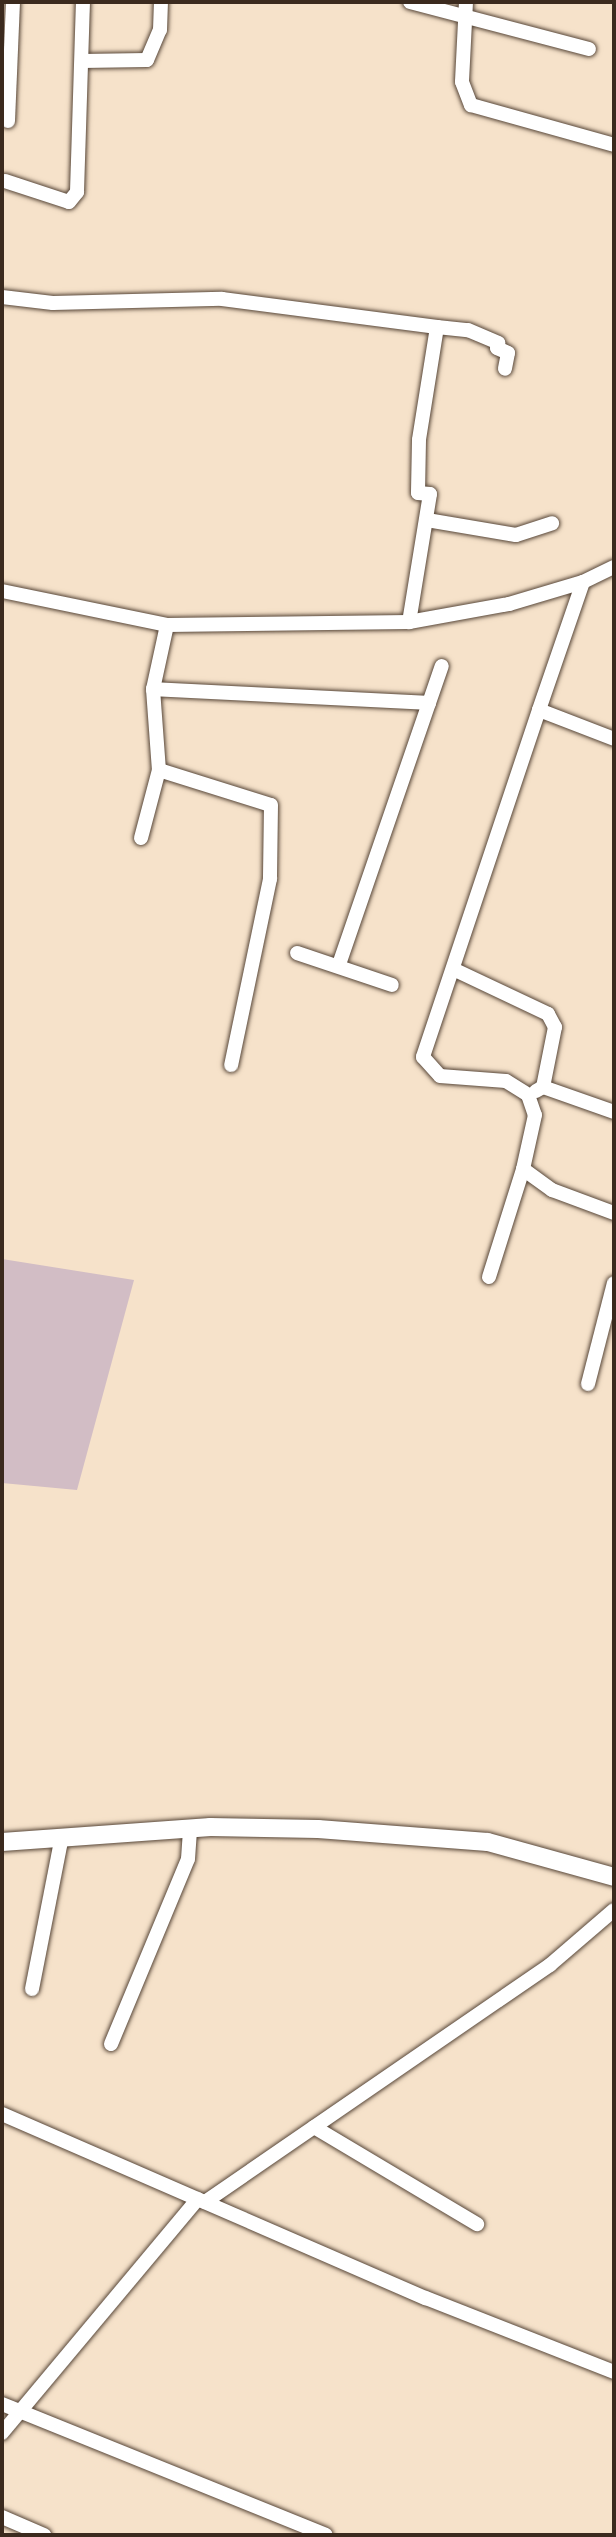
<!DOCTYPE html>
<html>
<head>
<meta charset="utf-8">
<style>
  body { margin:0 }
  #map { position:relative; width:616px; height:2537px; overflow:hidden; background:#f6e2ca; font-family:"IM FELL Great Primer",serif }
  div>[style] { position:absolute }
  .industrial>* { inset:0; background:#d2bdc5 }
  .roads { filter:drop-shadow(0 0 2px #574638) drop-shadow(0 0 2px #574638) }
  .minor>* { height:14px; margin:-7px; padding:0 7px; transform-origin:7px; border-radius:7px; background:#fff }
  .tertiary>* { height:18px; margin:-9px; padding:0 9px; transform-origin:9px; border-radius:9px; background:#fff }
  span { translate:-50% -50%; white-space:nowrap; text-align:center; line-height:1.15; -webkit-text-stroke:6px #fbf7ec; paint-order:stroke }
  .frame { position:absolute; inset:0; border:4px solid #3b2a1e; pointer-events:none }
</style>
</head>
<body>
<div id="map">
  <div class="industrial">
    <div style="clip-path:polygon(2px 1259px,134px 1280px,77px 1490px,2px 1483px)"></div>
  </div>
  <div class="roads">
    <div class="minor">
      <div style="left:410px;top:2px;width:185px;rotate:14.7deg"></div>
      <div style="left:466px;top:2px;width:80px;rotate:92.9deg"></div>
      <div style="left:462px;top:82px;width:25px;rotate:69deg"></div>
      <div style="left:471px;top:105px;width:148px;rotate:15.6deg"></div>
      <div style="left:82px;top:61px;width:65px;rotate:-0.9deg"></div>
      <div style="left:147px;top:60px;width:33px;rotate:-67deg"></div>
      <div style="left:160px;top:30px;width:28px;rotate:-88deg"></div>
      <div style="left:8px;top:121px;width:119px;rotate:-87.6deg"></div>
      <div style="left:5px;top:181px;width:67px;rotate:18.2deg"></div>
      <div style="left:69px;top:202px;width:13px;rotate:-51deg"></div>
      <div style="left:77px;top:192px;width:190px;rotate:-88.2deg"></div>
      <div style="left:2px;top:297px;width:51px;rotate:6.7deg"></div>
      <div style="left:53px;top:303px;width:169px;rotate:-1.4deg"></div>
      <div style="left:222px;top:299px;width:217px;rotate:7.4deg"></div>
      <div style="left:437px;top:327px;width:114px;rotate:99.1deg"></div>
      <div style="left:419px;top:440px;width:53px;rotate:91.1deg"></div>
      <div style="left:418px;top:493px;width:12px;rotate:5deg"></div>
      <div style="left:430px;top:494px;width:130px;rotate:99.3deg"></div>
      <div style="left:437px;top:327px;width:31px;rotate:6deg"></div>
      <div style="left:468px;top:330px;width:33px;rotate:23deg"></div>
      <div style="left:498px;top:343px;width:5px;rotate:101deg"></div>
      <div style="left:497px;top:348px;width:12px;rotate:24deg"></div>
      <div style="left:508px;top:353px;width:16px;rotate:101deg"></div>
      <div style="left:427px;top:520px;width:90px;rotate:9.6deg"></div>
      <div style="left:516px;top:535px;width:38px;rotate:-18deg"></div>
      <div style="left:583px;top:582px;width:135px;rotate:109deg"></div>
      <div style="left:539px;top:710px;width:80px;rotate:21.1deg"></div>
      <div style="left:2px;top:591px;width:168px;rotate:11.6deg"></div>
      <div style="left:167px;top:625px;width:242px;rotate:-0.7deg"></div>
      <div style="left:409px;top:622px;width:102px;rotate:-10.2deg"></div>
      <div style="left:509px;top:604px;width:77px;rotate:-16.6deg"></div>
      <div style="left:583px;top:582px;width:34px;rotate:-26deg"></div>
      <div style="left:167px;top:625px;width:66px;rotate:102.3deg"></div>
      <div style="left:153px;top:689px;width:81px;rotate:85.8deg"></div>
      <div style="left:159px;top:770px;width:117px;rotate:17.4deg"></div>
      <div style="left:271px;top:805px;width:74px;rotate:90.8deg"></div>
      <div style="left:270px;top:879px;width:190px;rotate:101.8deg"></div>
      <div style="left:153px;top:689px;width:276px;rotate:2.9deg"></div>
      <div style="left:429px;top:703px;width:276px;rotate:109deg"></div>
      <div style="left:429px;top:703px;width:39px;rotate:-71deg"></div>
      <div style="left:539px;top:710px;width:366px;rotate:108.5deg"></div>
      <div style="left:423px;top:1057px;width:25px;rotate:48deg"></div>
      <div style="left:440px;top:1076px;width:66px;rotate:4.3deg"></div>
      <div style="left:506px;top:1081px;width:26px;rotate:32deg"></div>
      <div style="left:528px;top:1095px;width:21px;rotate:71deg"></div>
      <div style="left:535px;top:1115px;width:55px;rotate:102.5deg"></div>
      <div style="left:523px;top:1169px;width:36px;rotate:36deg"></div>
      <div style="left:552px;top:1190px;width:66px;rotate:20.4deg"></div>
      <div style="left:141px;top:838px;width:70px;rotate:-75.2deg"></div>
      <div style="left:297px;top:953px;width:100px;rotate:18.6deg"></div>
      <div style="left:453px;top:969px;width:105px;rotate:25.3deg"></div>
      <div style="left:548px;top:1014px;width:15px;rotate:62deg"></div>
      <div style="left:555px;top:1027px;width:61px;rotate:101.3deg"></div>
      <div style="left:536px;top:1091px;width:8px;rotate:-30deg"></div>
      <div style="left:543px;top:1087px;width:75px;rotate:19.4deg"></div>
      <div style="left:489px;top:1277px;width:113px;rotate:-72.5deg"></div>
      <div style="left:588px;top:1384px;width:104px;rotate:-75.6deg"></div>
      <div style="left:32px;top:1989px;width:151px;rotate:-78.9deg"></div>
      <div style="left:111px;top:2044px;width:200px;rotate:-67.4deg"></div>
      <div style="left:188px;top:1859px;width:30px;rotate:-86deg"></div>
      <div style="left:2px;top:2114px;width:462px;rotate:23.5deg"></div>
      <div style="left:426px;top:2298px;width:202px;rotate:21.5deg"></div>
      <div style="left:314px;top:2127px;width:190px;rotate:30.8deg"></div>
      <div style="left:205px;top:2202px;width:419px;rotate:-34.5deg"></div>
      <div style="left:550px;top:1965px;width:84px;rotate:-40.7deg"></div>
      <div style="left:2px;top:2404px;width:349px;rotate:22deg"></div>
      <div style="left:2px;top:2433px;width:305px;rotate:-50.1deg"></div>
      <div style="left:2px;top:2517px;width:46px;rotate:23.2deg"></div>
    </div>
    <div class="tertiary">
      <div style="left:2px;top:1842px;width:209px;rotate:-4.1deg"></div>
      <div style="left:210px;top:1827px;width:108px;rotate:1.1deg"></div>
      <div style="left:318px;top:1829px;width:170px;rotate:4.4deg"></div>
      <div style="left:488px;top:1842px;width:131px;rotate:15.5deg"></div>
    </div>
  </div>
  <div class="frame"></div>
</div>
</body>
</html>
